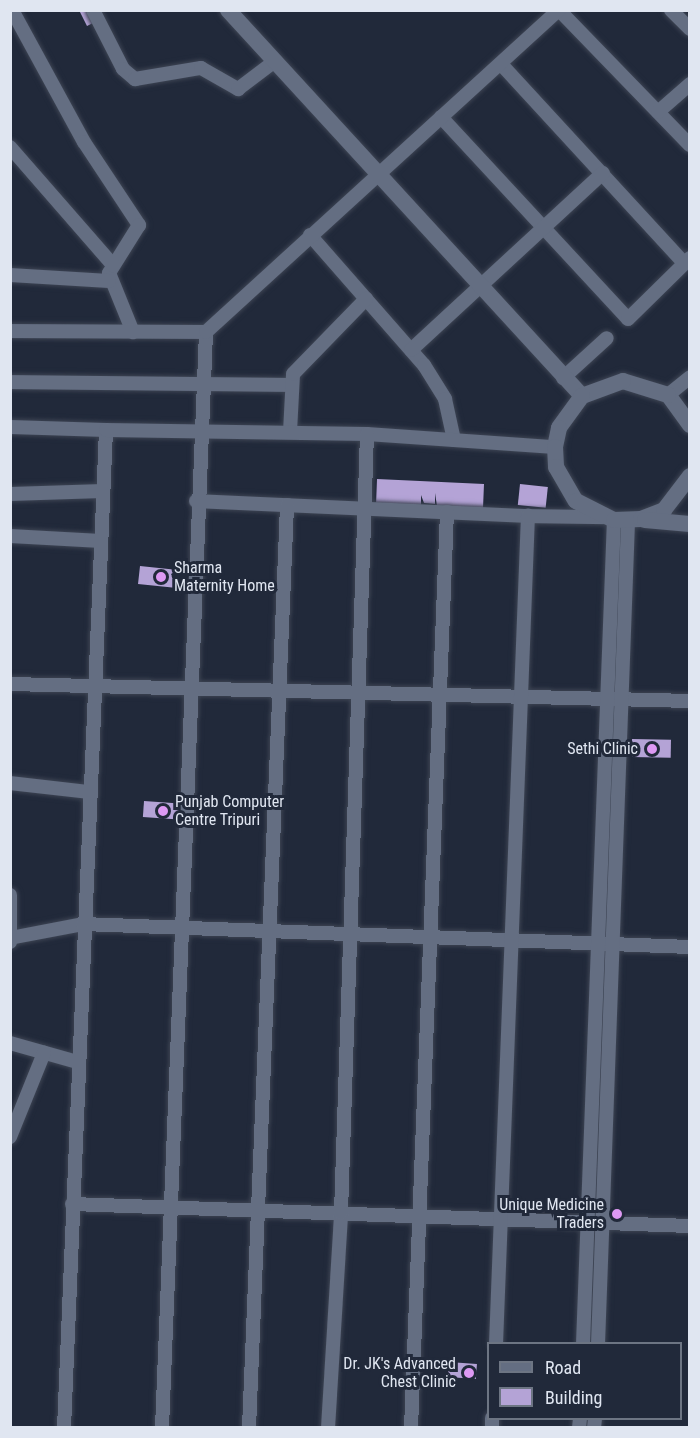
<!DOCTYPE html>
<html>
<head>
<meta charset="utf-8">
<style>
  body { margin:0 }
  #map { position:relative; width:700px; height:1438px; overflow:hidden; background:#21293a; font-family:"Roboto Condensed",sans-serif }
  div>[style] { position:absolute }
  .building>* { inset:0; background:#b4a3d6; transform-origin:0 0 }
  .roads { filter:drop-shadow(0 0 2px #3d4453) drop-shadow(0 0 2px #3d4453) }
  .minor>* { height:14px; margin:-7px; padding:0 7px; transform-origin:7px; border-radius:7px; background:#646e82 }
  .tertiary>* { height:16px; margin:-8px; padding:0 8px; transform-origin:8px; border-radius:8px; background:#646e82 }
  .dots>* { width:16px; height:16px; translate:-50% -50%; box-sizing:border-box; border:3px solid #21293a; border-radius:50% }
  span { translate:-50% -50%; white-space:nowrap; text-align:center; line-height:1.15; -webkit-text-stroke:6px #21293a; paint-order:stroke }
  .poi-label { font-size:16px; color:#e0e6f1 }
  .left { translate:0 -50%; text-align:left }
  .right { translate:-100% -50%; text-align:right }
  .frame { position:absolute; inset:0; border:12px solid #e0e6f1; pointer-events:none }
  .legend { position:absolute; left:487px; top:1342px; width:195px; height:78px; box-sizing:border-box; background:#21293a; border:2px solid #6d7583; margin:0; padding:8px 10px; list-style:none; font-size:18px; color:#e0e6f1 }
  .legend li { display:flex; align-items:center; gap:12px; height:30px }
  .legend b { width:30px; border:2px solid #6d7583 }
</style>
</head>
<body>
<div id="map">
  <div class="building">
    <div style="clip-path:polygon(79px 10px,94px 10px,99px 20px,87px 26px)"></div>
    <div style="clip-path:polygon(377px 479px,484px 484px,483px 508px,437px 506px,435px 493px,435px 504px,424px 503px,421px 495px,421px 506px,376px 504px)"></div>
    <div style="left:520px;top:484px;width:28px;height:21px;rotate:6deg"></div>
    <div style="clip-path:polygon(140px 566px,178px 570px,171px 574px,177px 588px,138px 584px)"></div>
    <div style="left:632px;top:739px;width:39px;height:18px;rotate:1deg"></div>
    <div style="left:144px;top:801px;width:39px;height:16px;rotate:4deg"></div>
    <div style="left:449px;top:1362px;width:28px;height:15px;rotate:4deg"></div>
  </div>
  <div class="roads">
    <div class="minor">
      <div style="left:12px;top:10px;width:150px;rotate:61.4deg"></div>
      <div style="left:84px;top:142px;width:100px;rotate:56.5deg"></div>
      <div style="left:139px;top:225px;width:57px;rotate:122deg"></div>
      <div style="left:109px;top:273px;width:64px;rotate:67.9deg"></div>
      <div style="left:93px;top:10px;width:66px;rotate:63deg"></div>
      <div style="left:123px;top:69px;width:16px;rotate:40deg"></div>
      <div style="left:135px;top:79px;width:67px;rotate:-9.5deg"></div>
      <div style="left:201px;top:68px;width:43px;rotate:29.6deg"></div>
      <div style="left:238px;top:89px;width:46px;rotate:-37.1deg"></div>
      <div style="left:559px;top:10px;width:188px;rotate:45.9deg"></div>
      <div style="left:671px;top:10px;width:27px;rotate:45deg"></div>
      <div style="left:501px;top:64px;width:270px;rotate:47.4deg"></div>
      <div style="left:658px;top:112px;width:43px;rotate:-41.2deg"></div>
      <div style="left:441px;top:117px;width:275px;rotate:47.2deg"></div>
      <div style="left:628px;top:319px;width:87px;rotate:-44.5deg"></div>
      <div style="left:10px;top:147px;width:157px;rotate:48.9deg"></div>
      <div style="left:310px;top:235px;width:173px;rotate:48.8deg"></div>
      <div style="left:424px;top:365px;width:40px;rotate:58deg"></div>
      <div style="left:445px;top:399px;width:42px;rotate:77.6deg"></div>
      <div style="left:10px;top:275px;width:99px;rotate:3.5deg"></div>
      <div style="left:10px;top:331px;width:196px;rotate:0.3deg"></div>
      <div style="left:411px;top:350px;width:261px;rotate:-42.7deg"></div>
      <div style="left:563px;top:378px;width:59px;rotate:-42.3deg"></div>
      <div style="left:10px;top:382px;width:279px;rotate:0.6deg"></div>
      <div style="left:668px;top:395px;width:28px;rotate:-39deg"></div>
      <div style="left:10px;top:427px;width:96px;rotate:1.8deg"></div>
      <div style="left:290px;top:432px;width:58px;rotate:-87deg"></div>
      <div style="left:293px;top:374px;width:105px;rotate:-45.8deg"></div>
      <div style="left:10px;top:494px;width:93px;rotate:-1.8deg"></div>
      <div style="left:196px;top:501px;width:332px;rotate:2.6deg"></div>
      <div style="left:10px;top:536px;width:91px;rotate:3.1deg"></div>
      <div style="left:10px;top:684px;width:680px;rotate:1.43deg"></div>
      <div style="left:10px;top:783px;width:80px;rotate:6.5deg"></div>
      <div style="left:10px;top:895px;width:47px;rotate:90deg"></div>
      <div style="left:10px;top:938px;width:74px;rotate:-10.9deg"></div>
      <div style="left:83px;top:924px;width:607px;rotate:2.17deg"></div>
      <div style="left:10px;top:1043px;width:70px;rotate:15.8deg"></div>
      <div style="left:10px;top:1137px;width:91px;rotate:-68deg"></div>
      <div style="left:72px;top:1204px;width:618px;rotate:2.04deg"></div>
      <div style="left:496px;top:1344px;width:829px;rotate:-87.79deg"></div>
      <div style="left:528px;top:516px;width:75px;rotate:0.8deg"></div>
      <div style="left:583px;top:1344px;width:825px;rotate:-87.85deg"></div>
      <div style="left:598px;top:1344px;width:824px;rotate:-87.91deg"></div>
      <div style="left:64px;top:1428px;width:999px;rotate:-87.59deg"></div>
      <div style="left:106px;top:430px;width:261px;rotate:0.9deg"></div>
      <div style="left:367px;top:434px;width:188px;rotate:4deg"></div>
      <div style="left:162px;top:1428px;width:1097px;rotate:-87.7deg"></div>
      <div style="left:206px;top:332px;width:478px;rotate:-42.4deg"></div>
      <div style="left:249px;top:1428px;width:924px;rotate:-87.64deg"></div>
      <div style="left:328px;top:1428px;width:215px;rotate:-86.5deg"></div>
      <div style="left:341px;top:1213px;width:779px;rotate:-88.09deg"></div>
      <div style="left:411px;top:1428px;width:917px;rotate:-87.75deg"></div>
      <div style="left:492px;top:1428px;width:10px;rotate:-90deg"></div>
      <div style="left:579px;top:1428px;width:10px;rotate:-84deg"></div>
      <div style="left:594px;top:1428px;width:10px;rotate:-84deg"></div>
    </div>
    <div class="tertiary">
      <div style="left:228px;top:10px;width:524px;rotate:47.48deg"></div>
      <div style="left:690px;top:425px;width:37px;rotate:-126deg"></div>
      <div style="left:668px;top:395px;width:47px;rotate:-162.7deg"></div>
      <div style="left:623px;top:381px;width:44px;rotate:159.9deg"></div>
      <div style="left:582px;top:396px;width:39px;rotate:126deg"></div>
      <div style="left:559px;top:428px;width:19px;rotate:102deg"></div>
      <div style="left:555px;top:447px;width:20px;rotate:87deg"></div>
      <div style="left:556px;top:467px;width:39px;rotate:60deg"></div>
      <div style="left:576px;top:501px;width:42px;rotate:26.6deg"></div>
      <div style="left:614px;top:520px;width:27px;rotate:-2deg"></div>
      <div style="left:641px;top:519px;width:25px;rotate:-21deg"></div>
      <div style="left:664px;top:510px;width:43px;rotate:-52.6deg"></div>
      <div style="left:645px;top:520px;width:45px;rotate:5.1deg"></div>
    </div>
  </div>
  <div class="dots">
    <div style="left:161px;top:577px;background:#dd99f3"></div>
    <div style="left:652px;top:749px;background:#dd99f3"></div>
    <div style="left:163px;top:811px;background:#dd99f3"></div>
    <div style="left:617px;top:1214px;background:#dd99f3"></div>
    <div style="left:469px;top:1373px;background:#dd99f3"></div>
  </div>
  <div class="poi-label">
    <span class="left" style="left:174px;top:577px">Sharma<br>Maternity Home</span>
    <span class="right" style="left:638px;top:749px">Sethi Clinic</span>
    <span class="left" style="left:175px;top:811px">Punjab Computer<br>Centre Tripuri</span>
    <span class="right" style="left:604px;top:1214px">Unique Medicine<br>Traders</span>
    <span class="right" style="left:456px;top:1373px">Dr. JK's Advanced<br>Chest Clinic</span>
  </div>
  <div class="frame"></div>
  <ul class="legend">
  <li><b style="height:8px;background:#646e82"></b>Road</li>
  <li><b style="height:16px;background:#b4a3d6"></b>Building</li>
  </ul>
</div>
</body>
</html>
